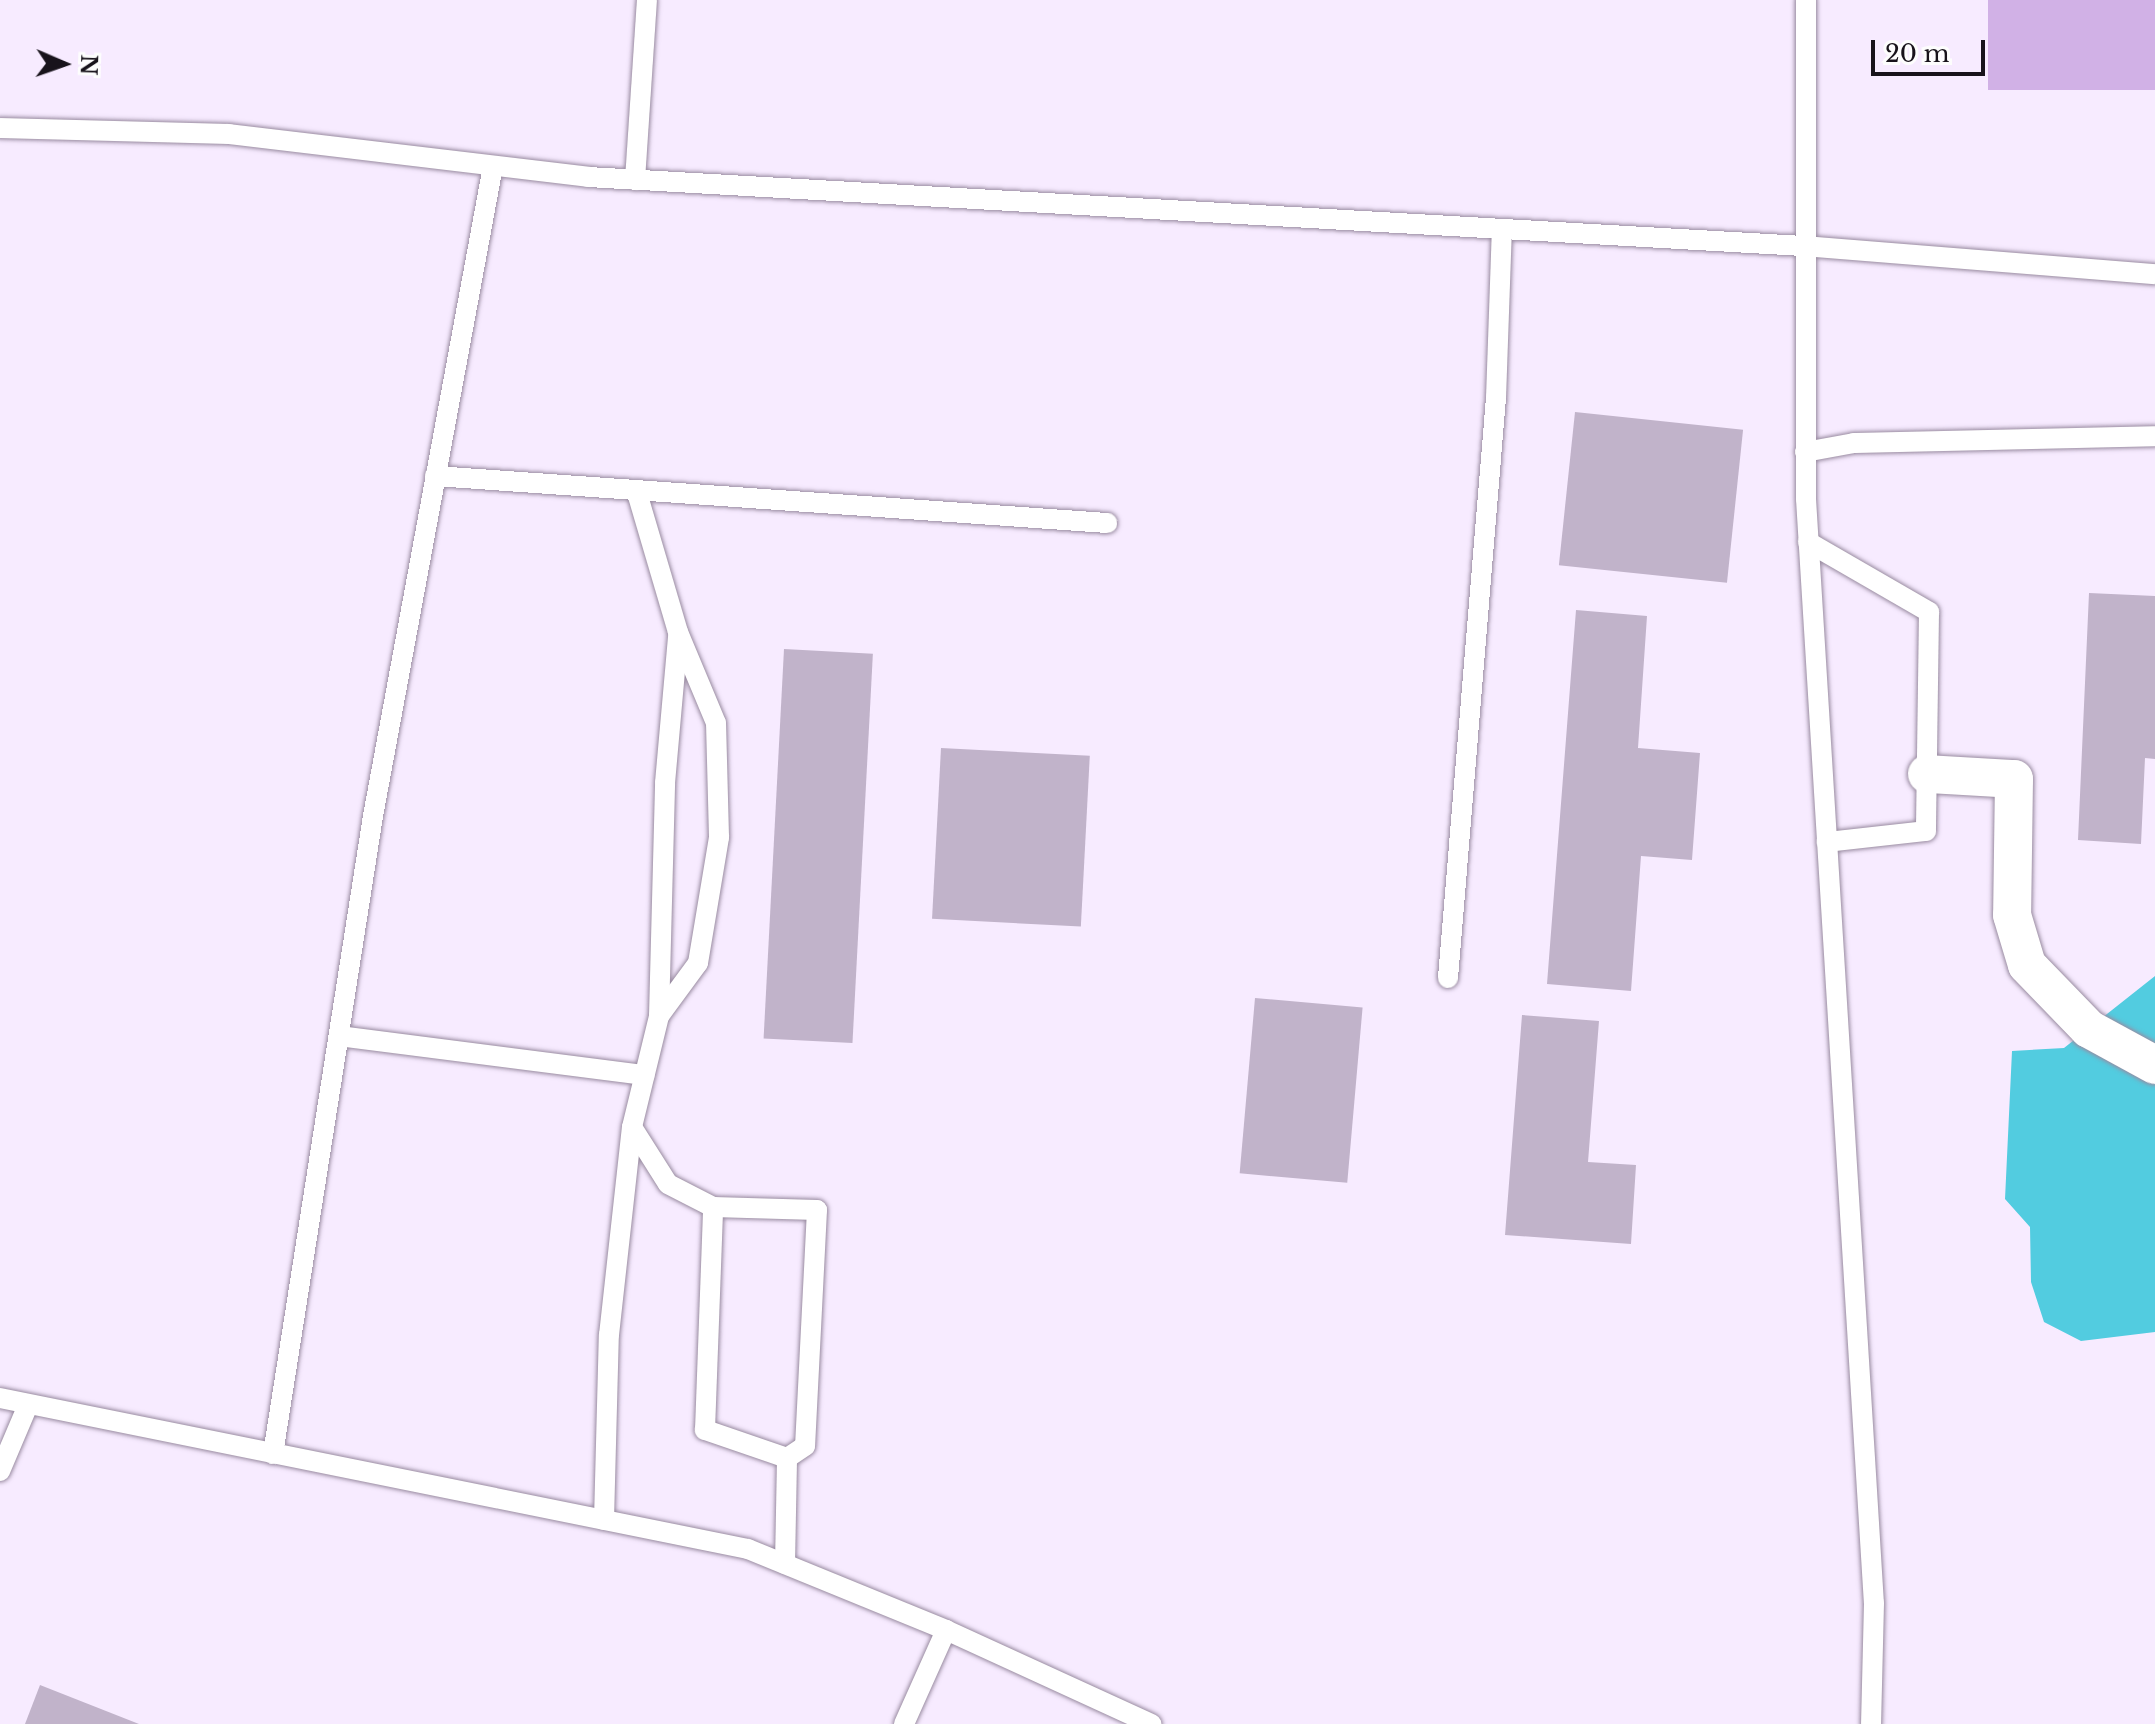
<!DOCTYPE html>
<html>
<head>
<meta charset="utf-8">
<style>
  body { margin:0 }
  #map { position:relative; width:2155px; height:1724px; overflow:hidden; background:#f7ebff; font-family:"Libre Baskerville",serif }
  div>[style] { position:absolute }
  .green>* { inset:0; background:#d1b1e6; transform-origin:0 0 }
  .water>* { inset:0; background:#52cce0 }
  .building>* { inset:0; background:#c1b3ca; transform-origin:0 0 }
  .roads { filter:drop-shadow(0 0 2px #998ba1) drop-shadow(0 0 2px #998ba1) }
  .service>* { height:20px; margin:-10px; padding:0 10px; transform-origin:10px; border-radius:10px; background:#fff }
  .minor>* { height:38px; margin:-19px; padding:0 19px; transform-origin:19px; border-radius:19px; background:#fff }
  span { translate:-50% -50%; white-space:nowrap; text-align:center; line-height:1.15; -webkit-text-stroke:8px #fdfdfd; paint-order:stroke }
  .north { position:absolute; left:24px; top:24px; width:80px; height:80px; -webkit-text-stroke:6px #fdfdfd; paint-order:stroke; rotate:92deg; font-size:22px; font-weight:700; line-height:32px; text-align:center; color:#18131b }
  .north::after { content:''; display:block; margin:auto; width:28px; height:36px; background:#18131b; clip-path:polygon(50% 0,100% 100%,50% 72%,0 100%) }
  .scale { position:absolute; left:1871px; top:40px; width:114px; height:36px; box-sizing:border-box; border:4px solid #18131b; border-top:0; padding-left:10px; font-size:24px; line-height:28px; white-space:nowrap; color:#18131b; -webkit-text-stroke:6px #fdfdfd; paint-order:stroke }
</style>
</head>
<body>
<div id="map">
  <div class="green">
    <div style="left:1988px;top:0;width:167px;height:90px"></div>
  </div>
  <div class="water">
    <div style="clip-path:polygon(2155px 976px,2155px 1332px,2081px 1341px,2044px 1322px,2031px 1282px,2030px 1227px,2005px 1199px,2012px 1051px,2064px 1048px)"></div>
  </div>
  <div class="building">
    <div style="left:1575px;top:412px;width:169px;height:154px;rotate:6deg"></div>
    <div style="clip-path:polygon(2089px 593px,2155px 596px,2155px 759px,2145px 758px,2141px 844px,2078px 840px)"></div>
    <div style="clip-path:polygon(1576px 610px,1647px 616px,1638px 748px,1700px 753px,1692px 860px,1641px 856px,1631px 991px,1547px 984px)"></div>
    <div style="left:784px;top:649px;width:89px;height:390px;rotate:3deg"></div>
    <div style="left:941px;top:748px;width:149px;height:171px;rotate:3deg"></div>
    <div style="left:1255px;top:998px;width:108px;height:176px;rotate:5deg"></div>
    <div style="clip-path:polygon(1522px 1015px,1599px 1021px,1588px 1162px,1636px 1165px,1631px 1244px,1505px 1235px)"></div>
    <div style="clip-path:polygon(40px 1685px,139px 1724px,25px 1724px)"></div>
  </div>
  <div class="roads">
    <div class="service">
      <div style="left:1806px;top:0;width:499px;rotate:90deg"></div>
      <div style="left:1806px;top:499px;width:1106px;rotate:86.48deg"></div>
      <div style="left:1874px;top:1603px;width:121px;rotate:91.4deg"></div>
      <div style="left:0;top:128px;width:229px;rotate:1.5deg"></div>
      <div style="left:229px;top:134px;width:362px;rotate:6.8deg"></div>
      <div style="left:588px;top:177px;width:1218px;rotate:3.25deg"></div>
      <div style="left:1804px;top:246px;width:352px;rotate:4.6deg"></div>
      <div style="left:635px;top:180px;width:180px;rotate:-86.2deg"></div>
      <div style="left:1805px;top:452px;width:50px;rotate:-10.4deg"></div>
      <div style="left:1854px;top:443px;width:301px;rotate:-1.3deg"></div>
      <div style="left:435px;top:476px;width:674px;rotate:4deg"></div>
      <div style="left:1808px;top:542px;width:140px;rotate:30deg"></div>
      <div style="left:1929px;top:612px;width:219px;rotate:90.8deg"></div>
      <div style="left:1926px;top:831px;width:100px;rotate:173.7deg"></div>
      <div style="left:1448px;top:978px;width:582px;rotate:-85.27deg"></div>
      <div style="left:1496px;top:398px;width:169px;rotate:-88deg"></div>
      <div style="left:659px;top:1016px;width:233px;rotate:-88.5deg"></div>
      <div style="left:665px;top:783px;width:147px;rotate:-84.9deg"></div>
      <div style="left:339px;top:1036px;width:308px;rotate:7.3deg"></div>
      <div style="left:632px;top:1127px;width:67px;rotate:57.7deg"></div>
      <div style="left:668px;top:1184px;width:51px;rotate:27.1deg"></div>
      <div style="left:713px;top:1207px;width:104px;rotate:1.7deg"></div>
      <div style="left:817px;top:1210px;width:236px;rotate:92.9deg"></div>
      <div style="left:805px;top:1446px;width:22px;rotate:146deg"></div>
      <div style="left:787px;top:1458px;width:87px;rotate:-161.1deg"></div>
      <div style="left:705px;top:1430px;width:223px;rotate:-87.9deg"></div>
      <div style="left:0;top:1398px;width:763px;rotate:11.41deg"></div>
      <div style="left:748px;top:1549px;width:214px;rotate:22.2deg"></div>
      <div style="left:946px;top:1630px;width:226px;rotate:24.6deg"></div>
      <div style="left:273px;top:1454px;width:646px;rotate:-81.09deg"></div>
      <div style="left:373px;top:816px;width:661px;rotate:-79.54deg"></div>
      <div style="left:0;top:1471px;width:72px;rotate:-67deg"></div>
      <div style="left:604px;top:1520px;width:185px;rotate:-88.5deg"></div>
      <div style="left:609px;top:1335px;width:209px;rotate:-83.7deg"></div>
      <div style="left:632px;top:1127px;width:114px;rotate:-76.3deg"></div>
      <div style="left:659px;top:1016px;width:66px;rotate:-53.7deg"></div>
      <div style="left:698px;top:963px;width:128px;rotate:-80.5deg"></div>
      <div style="left:719px;top:837px;width:114px;rotate:-91.5deg"></div>
      <div style="left:716px;top:723px;width:99px;rotate:-112.7deg"></div>
      <div style="left:678px;top:632px;width:145px;rotate:-106.4deg"></div>
      <div style="left:785px;top:1564px;width:106px;rotate:-88.9deg"></div>
      <div style="left:904px;top:1724px;width:103px;rotate:-65.9deg"></div>
    </div>
    <div class="minor">
      <div style="left:1927px;top:774px;width:87px;rotate:3.3deg"></div>
      <div style="left:2014px;top:779px;width:136px;rotate:90.8deg"></div>
      <div style="left:2012px;top:915px;width:52px;rotate:73.3deg"></div>
      <div style="left:2027px;top:965px;width:89px;rotate:45.9deg"></div>
      <div style="left:2089px;top:1029px;width:75px;rotate:28.6deg"></div>
    </div>
  </div>
  <div class="north">N</div>
  <div class="scale">20 m</div>
</div>
</body>
</html>
